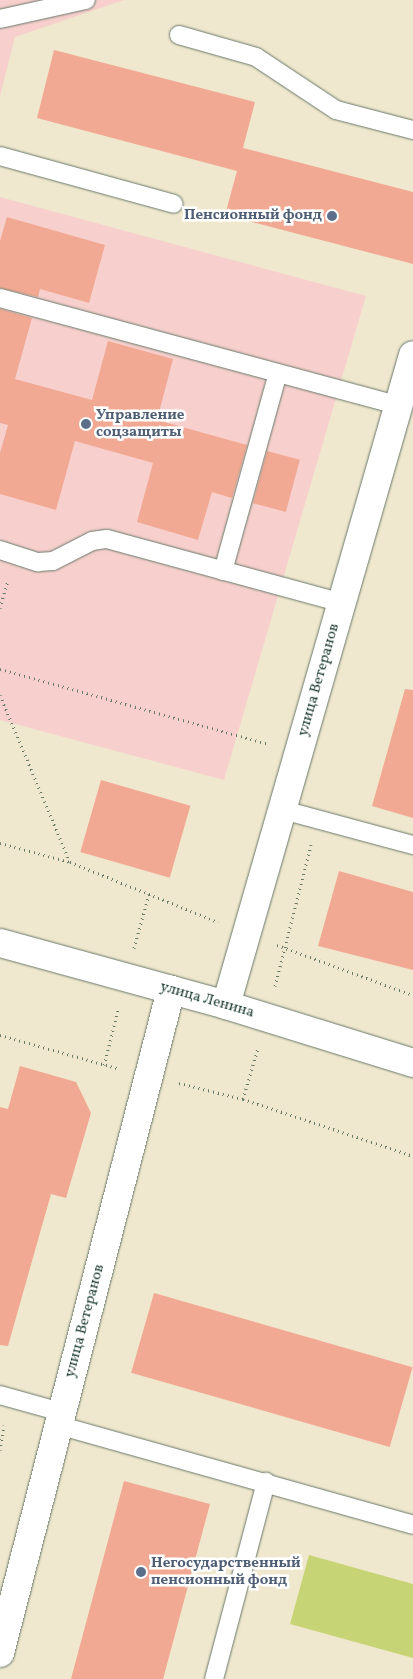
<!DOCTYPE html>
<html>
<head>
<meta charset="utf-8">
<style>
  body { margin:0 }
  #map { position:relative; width:413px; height:1679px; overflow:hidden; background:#f0e8ce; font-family:Vollkorn,serif }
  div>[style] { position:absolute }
  .built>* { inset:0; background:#f7d0cd }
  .green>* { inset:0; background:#c7d475 }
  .building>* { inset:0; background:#f1a993; transform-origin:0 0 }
  .path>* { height:3px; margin-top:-1.5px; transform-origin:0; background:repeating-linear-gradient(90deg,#68796a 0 1px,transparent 0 5px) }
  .roads { filter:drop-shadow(0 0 1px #68796a) drop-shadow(0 0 1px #68796a) }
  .service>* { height:18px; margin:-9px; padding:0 9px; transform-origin:9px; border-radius:9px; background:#fff }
  .minor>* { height:28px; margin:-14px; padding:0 14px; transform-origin:14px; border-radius:14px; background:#fff }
  .secondary>* { height:28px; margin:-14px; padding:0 14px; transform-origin:14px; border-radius:14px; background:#fff }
  .dots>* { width:14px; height:14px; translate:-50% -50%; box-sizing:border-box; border:2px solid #fff; border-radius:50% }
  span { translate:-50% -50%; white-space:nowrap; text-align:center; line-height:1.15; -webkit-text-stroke:5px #fff; paint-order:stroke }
  .service-label { font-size:15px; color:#4e5e75; font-weight:700 }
  .right { translate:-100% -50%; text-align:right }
  .left { translate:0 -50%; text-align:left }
  .street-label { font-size:15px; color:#1f3d34 }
</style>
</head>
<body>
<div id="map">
  <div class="built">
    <div style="clip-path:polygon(0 0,124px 0,15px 37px,0 96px)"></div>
    <div style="clip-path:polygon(0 197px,366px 296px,224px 780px,0 720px)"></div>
  </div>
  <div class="green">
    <div style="clip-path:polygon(309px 1555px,413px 1584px,413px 1658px,290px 1624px)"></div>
  </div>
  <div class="building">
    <div style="clip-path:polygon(54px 50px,255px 102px,243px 148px,413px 192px,413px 264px,225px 215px,237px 171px,37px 118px)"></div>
    <div style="clip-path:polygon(7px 217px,105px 245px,89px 303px,40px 289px,38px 297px,0 288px,0 241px)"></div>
    <div style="clip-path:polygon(0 309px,32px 318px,15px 379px,92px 400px,108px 341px,173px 359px,157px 420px,247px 445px,232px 498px,212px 492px,198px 540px,137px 522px,153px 463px,75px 441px,56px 510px,0 494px,0 453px,8px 425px,0 423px)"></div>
    <div style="left:267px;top:451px;width:34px;height:54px;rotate:15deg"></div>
    <div style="clip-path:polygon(405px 689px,413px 690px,413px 818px,372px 806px)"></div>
    <div style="left:101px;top:780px;width:93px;height:75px;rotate:16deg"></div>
    <div style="clip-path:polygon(339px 871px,413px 892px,413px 970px,318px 946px)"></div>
    <div style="clip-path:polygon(20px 1066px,76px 1082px,91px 1113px,66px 1198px,51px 1194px,8px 1346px,0 1345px,0 1107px,8px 1109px)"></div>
    <div style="left:154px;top:1293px;width:269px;height:83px;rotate:16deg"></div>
    <div style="left:124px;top:1481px;width:89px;height:205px;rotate:15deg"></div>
  </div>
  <div class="path">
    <div style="left:0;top:608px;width:29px;rotate:-74deg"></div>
    <div style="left:0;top:669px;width:278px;rotate:15.6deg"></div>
    <div style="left:0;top:695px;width:181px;rotate:67.3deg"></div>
    <div style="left:0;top:843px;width:73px;rotate:15.2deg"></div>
    <div style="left:70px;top:862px;width:160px;rotate:22.1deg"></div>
    <div style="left:277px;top:945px;width:145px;rotate:20.2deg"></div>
    <div style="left:134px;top:948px;width:56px;rotate:-74.5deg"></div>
    <div style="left:275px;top:986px;width:146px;rotate:-75.7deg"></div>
    <div style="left:0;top:1035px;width:122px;rotate:15.8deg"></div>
    <div style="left:104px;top:1065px;width:57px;rotate:-75.7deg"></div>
    <div style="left:179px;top:1083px;width:66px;rotate:14deg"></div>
    <div style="left:243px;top:1099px;width:179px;rotate:18.5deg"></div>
    <div style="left:243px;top:1099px;width:53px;rotate:-73.6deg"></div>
    <div style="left:0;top:1450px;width:25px;rotate:-81deg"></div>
  </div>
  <div class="roads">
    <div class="service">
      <div style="left:0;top:19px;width:88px;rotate:-12.5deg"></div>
      <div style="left:179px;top:35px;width:80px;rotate:15.9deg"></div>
      <div style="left:256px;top:57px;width:96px;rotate:33.5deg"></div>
      <div style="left:336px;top:110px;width:80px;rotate:14.6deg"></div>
      <div style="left:0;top:156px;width:180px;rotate:15.4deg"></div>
      <div style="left:0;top:298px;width:413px;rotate:15.1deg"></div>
      <div style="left:0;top:550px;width:40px;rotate:18deg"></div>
      <div style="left:38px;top:562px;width:15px;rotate:-4deg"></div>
      <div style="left:53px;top:561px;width:44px;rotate:-27.1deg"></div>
      <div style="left:92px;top:541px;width:15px;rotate:-8deg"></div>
      <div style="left:107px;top:539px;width:244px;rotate:15.2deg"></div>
      <div style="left:223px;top:571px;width:205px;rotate:-74.5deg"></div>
      <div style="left:283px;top:810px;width:135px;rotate:15.1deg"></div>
      <div style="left:0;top:1395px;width:63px;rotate:15.6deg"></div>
      <div style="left:58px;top:1425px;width:369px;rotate:15.7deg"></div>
      <div style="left:214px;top:1679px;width:204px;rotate:-75.2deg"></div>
    </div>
    <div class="minor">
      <div style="left:226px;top:1005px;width:676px;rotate:-73.95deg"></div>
      <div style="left:0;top:1653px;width:685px;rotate:-75.54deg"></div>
    </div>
    <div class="secondary">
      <div style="left:0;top:943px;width:234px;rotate:15.3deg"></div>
      <div style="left:226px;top:1005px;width:196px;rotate:17.2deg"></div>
    </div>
  </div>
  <div class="dots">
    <div style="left:332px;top:216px;background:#5c6f8a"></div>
    <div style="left:86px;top:424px;background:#5c6f8a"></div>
    <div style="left:141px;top:1572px;background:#5c6f8a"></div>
  </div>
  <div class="service-label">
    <span class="right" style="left:322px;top:216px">Пенсионный фонд</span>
    <span class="left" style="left:96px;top:424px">Управление<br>соцзащиты</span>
    <span class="left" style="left:151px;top:1572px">Негосударственный<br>пенсионный фонд</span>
  </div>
  <div class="street-label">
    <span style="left:319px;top:680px;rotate:-74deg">улица Ветеранов</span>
    <span style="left:207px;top:1000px;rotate:16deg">улица Ленина</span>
    <span style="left:85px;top:1321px;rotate:-75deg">улица Ветеранов</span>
  </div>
</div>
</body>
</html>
